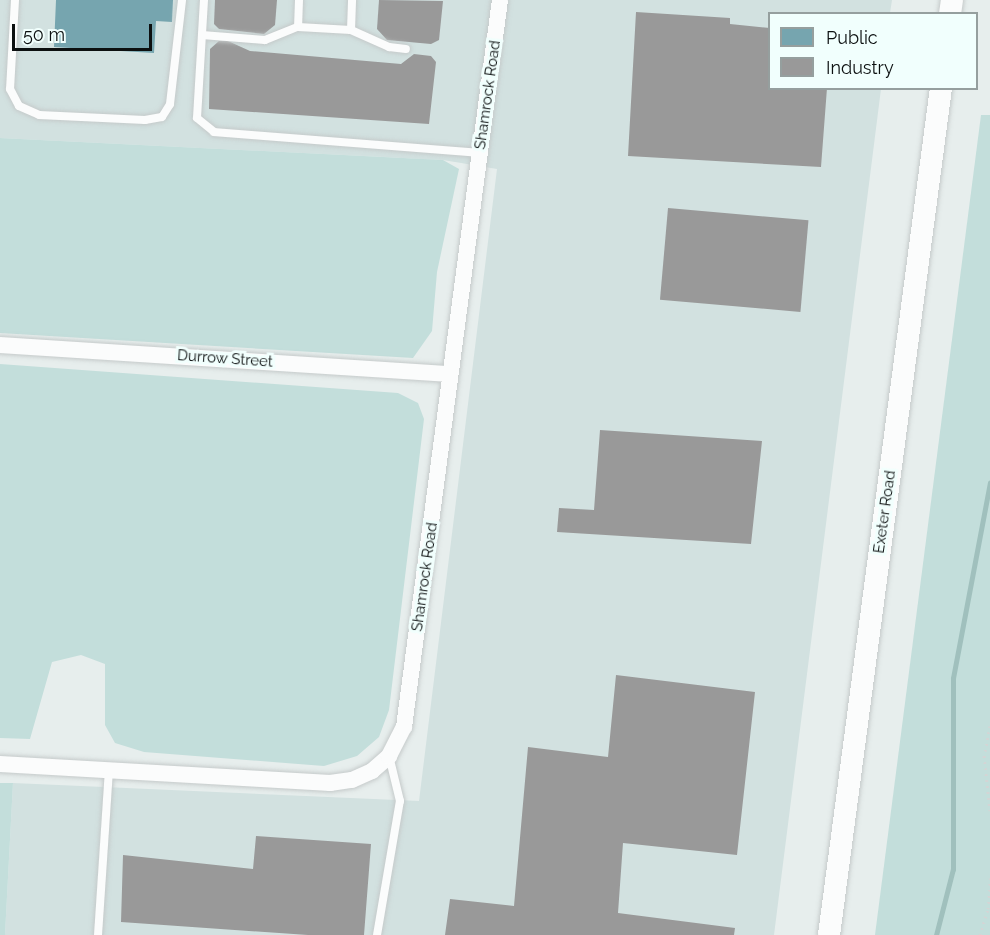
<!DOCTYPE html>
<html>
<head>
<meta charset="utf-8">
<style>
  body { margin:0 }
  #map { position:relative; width:990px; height:935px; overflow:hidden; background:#e7eeed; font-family:Raleway,sans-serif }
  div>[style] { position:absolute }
  .built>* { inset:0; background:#d2e1e0 }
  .green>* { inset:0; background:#c3dedb }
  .public>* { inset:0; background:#76a5af }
  .industry>* { inset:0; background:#999; transform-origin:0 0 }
  .stream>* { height:5px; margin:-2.5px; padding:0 2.5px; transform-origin:2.5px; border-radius:2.5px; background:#a0c0bd }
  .path>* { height:3px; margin-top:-1.5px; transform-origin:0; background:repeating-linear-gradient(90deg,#d3d5d5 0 1.5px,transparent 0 6px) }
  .roads { filter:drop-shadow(0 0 2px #c5caca) drop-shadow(0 0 2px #c5caca) }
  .lane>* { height:8px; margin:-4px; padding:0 4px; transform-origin:4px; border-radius:4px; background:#fbfcfc }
  .street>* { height:16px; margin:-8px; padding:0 8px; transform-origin:8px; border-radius:8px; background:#fbfcfc }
  .secondary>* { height:22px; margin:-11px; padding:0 11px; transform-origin:11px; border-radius:11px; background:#fbfcfc }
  span { translate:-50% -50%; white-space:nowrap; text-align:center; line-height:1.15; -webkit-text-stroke:6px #f1fffd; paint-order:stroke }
  .street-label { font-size:15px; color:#0c1010 }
  .legend { position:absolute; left:768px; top:12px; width:210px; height:78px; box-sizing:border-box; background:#f1fffd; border:2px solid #959f9e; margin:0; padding:8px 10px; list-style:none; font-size:18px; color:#0c1010 }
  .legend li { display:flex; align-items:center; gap:12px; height:30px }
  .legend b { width:30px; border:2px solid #959f9e }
  .scale { position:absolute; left:12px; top:24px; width:140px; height:27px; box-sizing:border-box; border:3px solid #0c1010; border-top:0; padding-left:8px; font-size:18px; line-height:21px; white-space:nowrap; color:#0c1010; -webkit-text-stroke:4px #f1fffd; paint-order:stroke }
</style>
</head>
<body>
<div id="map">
  <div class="built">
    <div style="clip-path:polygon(0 0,892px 0,890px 13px,770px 14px,770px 88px,881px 89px,774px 935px,5px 935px,13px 783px,419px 801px,497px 169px,443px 160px,0 138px)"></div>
  </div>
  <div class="green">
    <div style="clip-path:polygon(981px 115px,990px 115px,990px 935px,875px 935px)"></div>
    <div style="clip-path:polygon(0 138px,443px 160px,459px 169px,437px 272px,432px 331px,413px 358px,0 333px)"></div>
    <div style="clip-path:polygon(0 364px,398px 393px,418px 403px,424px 419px,389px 710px,379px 737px,357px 756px,324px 766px,144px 752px,115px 743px,105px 725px,105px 664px,81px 655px,52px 662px,30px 739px,0 738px)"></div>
    <div style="clip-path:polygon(0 783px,13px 783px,5px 935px,0 935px)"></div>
  </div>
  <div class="public">
    <div style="clip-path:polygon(56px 0,173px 0,172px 22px,156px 21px,154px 53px,54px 47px)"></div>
  </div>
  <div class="industry">
    <div style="clip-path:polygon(215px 0,277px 0,275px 25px,264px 34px,219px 29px,214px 24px)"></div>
    <div style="clip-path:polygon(379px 0,443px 1px,439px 40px,431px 44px,387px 40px,377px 29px)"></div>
    <div style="clip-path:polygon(636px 12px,730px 18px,730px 24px,770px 28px,770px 88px,827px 88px,821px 167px,628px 156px)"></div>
    <div style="clip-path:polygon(219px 41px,228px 41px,250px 51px,401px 64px,414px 54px,431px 56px,436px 62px,429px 124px,209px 109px,210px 49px)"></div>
    <div style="left:668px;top:208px;width:141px;height:92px;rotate:5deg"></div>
    <div style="clip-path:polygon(600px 430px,762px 441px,751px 544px,557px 532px,559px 508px,594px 510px)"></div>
    <div style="clip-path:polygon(616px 675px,755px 692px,737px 855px,623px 843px,618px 913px,735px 928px,734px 935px,445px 935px,450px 899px,514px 906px,528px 747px,608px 757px)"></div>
    <div style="clip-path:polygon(256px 836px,371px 844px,364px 935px,308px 935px,121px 922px,123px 855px,253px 869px)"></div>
  </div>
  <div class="stream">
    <div style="left:936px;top:935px;width:68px;rotate:-75.6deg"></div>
    <div style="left:953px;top:869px;width:191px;rotate:-90deg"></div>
    <div style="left:953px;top:678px;width:199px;rotate:-79.3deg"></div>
  </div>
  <div class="path">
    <div style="left:990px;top:726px;width:31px;rotate:101deg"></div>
    <div style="left:984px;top:756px;width:55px;rotate:83.8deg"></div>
    <div style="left:980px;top:935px;width:27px;rotate:-73deg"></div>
    <div style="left:988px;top:909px;width:31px;rotate:-86deg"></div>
  </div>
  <div class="roads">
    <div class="lane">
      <div style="left:15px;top:0;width:89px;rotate:93.2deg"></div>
      <div style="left:10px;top:89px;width:19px;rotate:62deg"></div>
      <div style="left:19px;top:106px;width:22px;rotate:24deg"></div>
      <div style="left:39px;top:115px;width:106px;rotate:2.7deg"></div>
      <div style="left:145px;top:120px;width:17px;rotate:-10deg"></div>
      <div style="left:162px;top:117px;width:15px;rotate:-58deg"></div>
      <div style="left:170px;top:104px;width:105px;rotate:-83.4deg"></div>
      <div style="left:204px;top:0;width:118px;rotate:93.4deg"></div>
      <div style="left:197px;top:118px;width:22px;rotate:39deg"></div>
      <div style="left:214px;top:132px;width:267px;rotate:4.5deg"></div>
      <div style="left:299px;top:0;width:27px;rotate:92deg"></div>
      <div style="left:298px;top:27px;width:53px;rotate:3.2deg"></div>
      <div style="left:351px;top:30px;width:30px;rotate:-88deg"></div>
      <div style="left:351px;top:30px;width:42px;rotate:24.1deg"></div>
      <div style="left:389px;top:47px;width:17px;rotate:7deg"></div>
      <div style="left:202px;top:35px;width:63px;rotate:4.5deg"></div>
      <div style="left:265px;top:40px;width:35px;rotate:-22deg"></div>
      <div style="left:98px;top:935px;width:164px;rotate:-86.2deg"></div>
      <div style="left:377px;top:935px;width:136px;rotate:-80.3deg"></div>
      <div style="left:400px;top:801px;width:46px;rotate:-103.7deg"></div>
    </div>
    <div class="street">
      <div style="left:0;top:345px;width:451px;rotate:3.7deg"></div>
      <div style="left:0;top:764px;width:331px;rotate:3.3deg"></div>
      <div style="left:330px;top:783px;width:22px;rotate:-8deg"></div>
      <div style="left:352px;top:780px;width:22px;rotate:-24deg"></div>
      <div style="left:372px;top:771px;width:23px;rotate:-41deg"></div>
      <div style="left:389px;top:756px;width:33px;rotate:-63deg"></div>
      <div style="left:404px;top:727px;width:733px;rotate:-82.48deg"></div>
    </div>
    <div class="secondary">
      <div style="left:950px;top:14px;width:14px;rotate:-82deg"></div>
      <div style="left:829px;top:935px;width:854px;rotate:-82.47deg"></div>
    </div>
  </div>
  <div class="street-label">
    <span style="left:488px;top:95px;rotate:-82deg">Shamrock Road</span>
    <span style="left:225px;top:359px;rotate:4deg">Durrow Street</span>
    <span style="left:885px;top:512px;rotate:-82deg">Exeter Road</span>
    <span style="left:425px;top:577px;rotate:-82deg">Shamrock Road</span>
  </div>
  <ul class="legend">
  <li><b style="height:16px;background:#76a5af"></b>Public</li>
  <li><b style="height:16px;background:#999"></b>Industry</li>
  </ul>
  <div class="scale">50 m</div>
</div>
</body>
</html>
